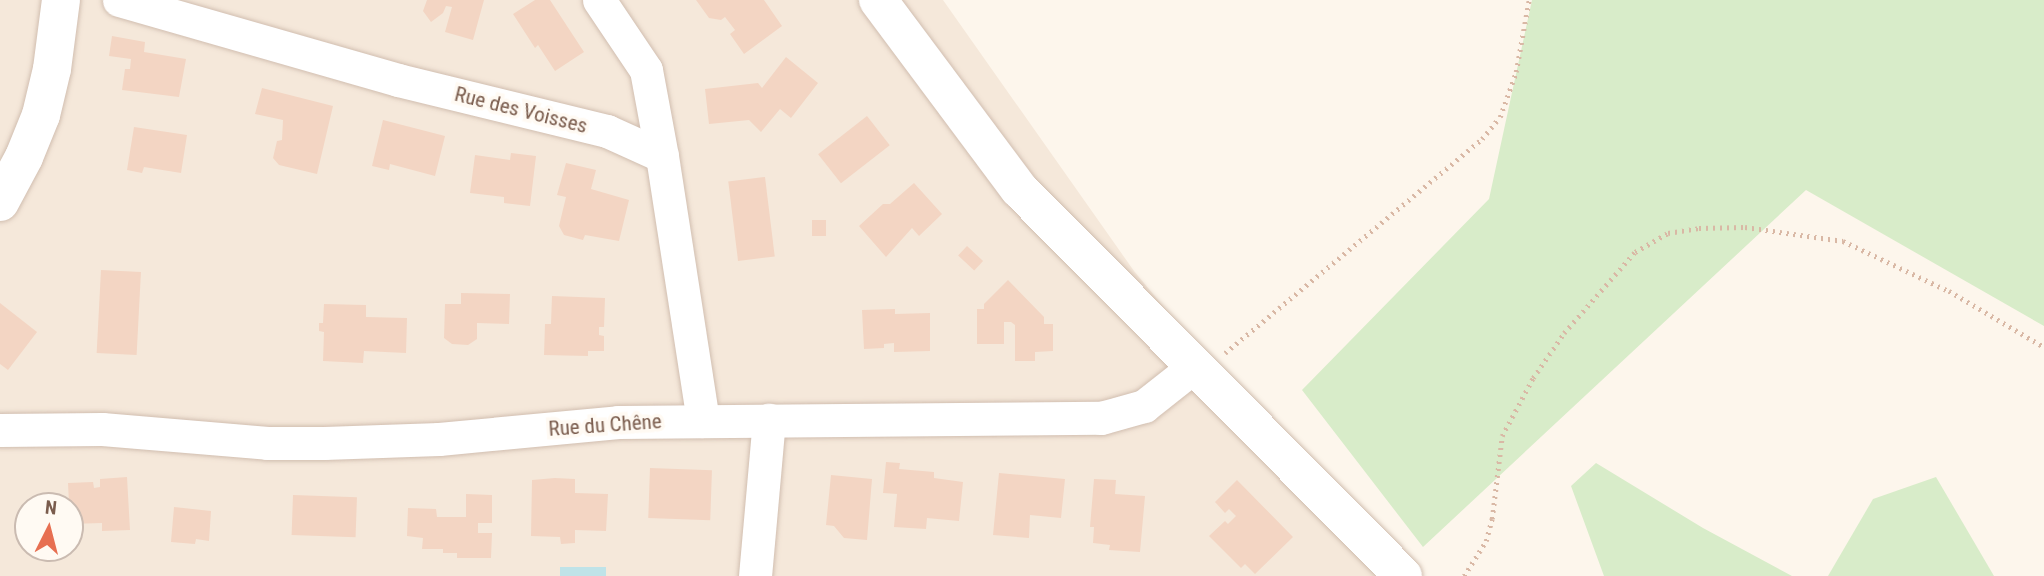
<!DOCTYPE html>
<html>
<head>
<meta charset="utf-8">
<style>
  body { margin:0 }
  #map { position:relative; width:2044px; height:576px; overflow:hidden; background:#fdf6ec; font-family:"Roboto Condensed",sans-serif }
  div>[style] { position:absolute }
  .residential>* { inset:0; background:#f5e8da }
  .green>* { inset:0; background:#d8ecc9 }
  .water>* { inset:0; background:#bfe3e8; transform-origin:0 0 }
  .building>* { inset:0; background:#f3d5c3; transform-origin:0 0 }
  .path>* { height:4.5px; margin-top:-2.25px; transform-origin:0; background:repeating-linear-gradient(90deg,#d9b8a5 0 2px,transparent 0 7px) }
  .roads { filter:drop-shadow(0 0 2px #d1beb0) drop-shadow(0 0 2px #d1beb0) }
  .minor>* { height:33px; margin:-16.5px; padding:0 16.5px; transform-origin:16.5px; border-radius:16.5px; background:#fff }
  .tertiary>* { height:38px; margin:-19px; padding:0 19px; transform-origin:19px; border-radius:19px; background:#fff }
  .secondary>* { height:38px; margin:-19px; padding:0 19px; transform-origin:19px; border-radius:19px; background:#fff }
  span { translate:-50% -50%; white-space:nowrap; text-align:center; line-height:1.15; -webkit-text-stroke:7px #fffaf3; paint-order:stroke }
  .street-label { font-size:21px; color:#7a5c4d }
  .north { position:absolute; left:14px; top:492px; width:70px; height:70px; box-sizing:border-box; background:#fffaf3; border:2px solid #cabbb1; border-radius:50%; rotate:6deg; font-size:19px; font-weight:700; line-height:28px; text-align:center; color:#7a5c4d }
  .north::after { content:''; display:block; margin:auto; width:24px; height:32px; background:#e76f51; clip-path:polygon(50% 0,100% 100%,50% 72%,0 100%) }
</style>
</head>
<body>
<div id="map">
  <div class="residential">
    <div style="clip-path:polygon(evenodd,0 0,943px 0,1134px 271px,1386px 576px,0 576px,0 0,28px 506px,70px 506px,70px 548px,28px 548px,28px 506px)"></div>
  </div>
  <div class="green">
    <div style="clip-path:polygon(1532px 0,2044px 0,2044px 326px,1806px 190px,1423px 547px,1302px 390px,1489px 199px)"></div>
    <div style="clip-path:polygon(1596px 463px,1703px 528px,1792px 576px,1604px 576px,1571px 486px)"></div>
    <div style="clip-path:polygon(1936px 477px,1994px 576px,1828px 576px,1873px 499px)"></div>
  </div>
  <div class="water">
    <div style="left:560px;top:567px;width:46px;height:9px"></div>
  </div>
  <div class="building">
    <div style="clip-path:polygon(427px 0,484px 0,473px 40px,445px 32px,452px 7px,446px 6px,443px 13px,431px 22px,423px 11px)"></div>
    <div style="clip-path:polygon(535px 0,550px 0,584px 52px,555px 71px,538px 45px,535px 48px,513px 14px)"></div>
    <div style="clip-path:polygon(696px 0,764px 0,782px 26px,744px 54px,730px 34px,735px 30px,725px 17px,721px 20px,709px 18px)"></div>
    <div style="clip-path:polygon(112px 36px,145px 42px,144px 52px,186px 59px,179px 97px,122px 90px,125px 69px,130px 69px,131px 59px,109px 56px)"></div>
    <div style="clip-path:polygon(786px 57px,818px 83px,791px 118px,780px 109px,761px 132px,749px 120px,709px 124px,705px 89px,758px 83px,762px 88px)"></div>
    <div style="clip-path:polygon(262px 88px,333px 106px,317px 174px,279px 165px,273px 158px,277px 141px,282px 140px,283px 120px,255px 114px)"></div>
    <div style="left:867px;top:116px;width:37px;height:62px;rotate:52deg"></div>
    <div style="clip-path:polygon(383px 120px,445px 136px,435px 176px,390px 164px,389px 170px,372px 166px)"></div>
    <div style="clip-path:polygon(134px 127px,187px 135px,181px 173px,144px 167px,142px 173px,127px 170px)"></div>
    <div style="clip-path:polygon(511px 153px,536px 156px,530px 206px,504px 203px,504px 197px,470px 193px,475px 155px,510px 160px)"></div>
    <div style="clip-path:polygon(566px 163px,596px 170px,591px 189px,629px 200px,619px 241px,585px 235px,583px 240px,564px 235px,559px 226px,566px 197px,557px 195px)"></div>
    <div style="left:765px;top:177px;width:80px;height:37px;rotate:83deg"></div>
    <div style="clip-path:polygon(914px 183px,942px 214px,919px 236px,912px 228px,886px 257px,859px 226px,883px 204px,890px 204px)"></div>
    <div style="left:826px;top:220px;width:16px;height:14px;rotate:90deg"></div>
    <div style="left:967px;top:246px;width:22px;height:13px;rotate:43deg"></div>
    <div style="left:101px;top:270px;width:40px;height:83px;rotate:3deg"></div>
    <div style="clip-path:polygon(1008px 280px,1044px 317px,1044px 324px,1053px 324px,1053px 351px,1035px 352px,1035px 361px,1015px 361px,1015px 325px,1011px 322px,1004px 322px,1004px 344px,977px 344px,977px 309px,984px 309px,984px 304px)"></div>
    <div style="clip-path:polygon(461px 293px,510px 294px,509px 324px,477px 323px,477px 339px,468px 345px,452px 344px,444px 338px,445px 304px,461px 304px)"></div>
    <div style="clip-path:polygon(552px 296px,605px 298px,604px 327px,599px 327px,599px 335px,604px 336px,604px 351px,588px 351px,588px 356px,544px 355px,545px 324px,551px 324px)"></div>
    <div style="clip-path:polygon(0 303px,37px 332px,8px 370px,0 364px)"></div>
    <div style="clip-path:polygon(324px 304px,366px 305px,366px 317px,407px 318px,406px 353px,364px 351px,363px 363px,323px 361px,324px 332px,319px 331px,319px 323px,323px 323px)"></div>
    <div style="clip-path:polygon(895px 309px,895px 314px,930px 313px,930px 351px,894px 352px,894px 343px,884px 344px,884px 348px,864px 349px,862px 310px)"></div>
    <div style="clip-path:polygon(886px 462px,900px 463px,899px 469px,934px 472px,934px 478px,963px 482px,959px 521px,927px 518px,926px 529px,894px 527px,897px 494px,883px 493px)"></div>
    <div style="left:650px;top:468px;width:62px;height:50px;rotate:2deg"></div>
    <div style="clip-path:polygon(999px 473px,1065px 479px,1061px 518px,1030px 515px,1029px 538px,993px 535px)"></div>
    <div style="clip-path:polygon(831px 475px,872px 479px,867px 540px,844px 538px,834px 526px,826px 525px)"></div>
    <div style="clip-path:polygon(127px 477px,130px 530px,102px 531px,102px 523px,70px 524px,68px 483px,93px 482px,94px 488px,100px 487px,100px 479px)"></div>
    <div style="clip-path:polygon(555px 478px,575px 479px,575px 493px,608px 494px,606px 531px,575px 530px,575px 543px,561px 544px,560px 537px,531px 536px,532px 480px)"></div>
    <div style="clip-path:polygon(1094px 479px,1116px 480px,1115px 494px,1145px 496px,1140px 552px,1109px 550px,1110px 545px,1093px 543px,1094px 527px,1090px 527px)"></div>
    <div style="clip-path:polygon(1237px 480px,1293px 537px,1255px 574px,1245px 564px,1241px 568px,1209px 536px,1225px 521px,1228px 524px,1236px 516px,1229px 509px,1225px 513px,1215px 502px)"></div>
    <div style="clip-path:polygon(466px 494px,492px 495px,492px 523px,478px 523px,478px 533px,492px 533px,491px 558px,457px 558px,457px 553px,443px 553px,443px 549px,422px 549px,423px 538px,407px 536px,408px 508px,436px 509px,437px 517px,466px 517px)"></div>
    <div style="left:293px;top:495px;width:64px;height:40px;rotate:2deg"></div>
    <div style="clip-path:polygon(174px 507px,211px 511px,209px 541px,196px 539px,195px 544px,171px 542px)"></div>
  </div>
  <div class="path">
    <div style="left:1225px;top:353px;width:334px;rotate:-39.8deg"></div>
    <div style="left:1482px;top:139px;width:28px;rotate:-51deg"></div>
    <div style="left:1500px;top:117px;width:48px;rotate:-70.4deg"></div>
    <div style="left:1516px;top:72px;width:73px;rotate:-79.8deg"></div>
    <div style="left:1464px;top:576px;width:41px;rotate:-57.8deg"></div>
    <div style="left:1486px;top:541px;width:23px;rotate:-75deg"></div>
    <div style="left:1492px;top:519px;width:84px;rotate:-83.1deg"></div>
    <div style="left:1502px;top:436px;width:66px;rotate:-61.9deg"></div>
    <div style="left:1533px;top:378px;width:55px;rotate:-55.4deg"></div>
    <div style="left:1564px;top:333px;width:108px;rotate:-48.8deg"></div>
    <div style="left:1635px;top:252px;width:38px;rotate:-30deg"></div>
    <div style="left:1668px;top:233px;width:31px;rotate:-9deg"></div>
    <div style="left:1699px;top:228px;width:46px;rotate:-1.2deg"></div>
    <div style="left:1745px;top:227px;width:99px;rotate:8.1deg"></div>
    <div style="left:1843px;top:241px;width:117px;rotate:25.3deg"></div>
    <div style="left:1949px;top:291px;width:110px;rotate:30.5deg"></div>
  </div>
  <div class="roads">
    <div class="minor">
      <div style="left:119px;top:0;width:290px;rotate:16deg"></div>
      <div style="left:398px;top:80px;width:215px;rotate:13.7deg"></div>
      <div style="left:607px;top:131px;width:60px;rotate:24.4deg"></div>
      <div style="left:662px;top:156px;width:268px;rotate:81.2deg"></div>
      <div style="left:599px;top:0;width:84px;rotate:56.1deg"></div>
      <div style="left:646px;top:70px;width:87px;rotate:79.5deg"></div>
      <div style="left:0;top:430px;width:102px;rotate:-0.6deg"></div>
      <div style="left:102px;top:429px;width:166px;rotate:4.8deg"></div>
      <div style="left:267px;top:443px;width:57px"></div>
      <div style="left:324px;top:443px;width:115px;rotate:-2deg"></div>
      <div style="left:439px;top:439px;width:180px;rotate:-5.4deg"></div>
      <div style="left:618px;top:422px;width:483px;rotate:-0.5deg"></div>
      <div style="left:1101px;top:418px;width:45px;rotate:-15.6deg"></div>
      <div style="left:1144px;top:406px;width:66px;rotate:-38.3deg"></div>
      <div style="left:755px;top:576px;width:157px;rotate:-84.9deg"></div>
    </div>
    <div class="tertiary">
      <div style="left:0;top:202px;width:51px;rotate:-61.9deg"></div>
      <div style="left:24px;top:157px;width:45px;rotate:-68deg"></div>
      <div style="left:41px;top:115px;width:47px;rotate:-76.6deg"></div>
      <div style="left:52px;top:69px;width:70px;rotate:-82.6deg"></div>
    </div>
    <div class="secondary">
      <div style="left:878px;top:0;width:236px;rotate:53.3deg"></div>
      <div style="left:1019px;top:189px;width:545px;rotate:45.22deg"></div>
    </div>
  </div>
  <div class="street-label">
    <span style="left:521px;top:110px;rotate:14deg">Rue des Voisses</span>
    <span style="left:605px;top:425px;rotate:-4deg">Rue du Chêne</span>
  </div>
  <div class="north">N</div>
</div>
</body>
</html>
